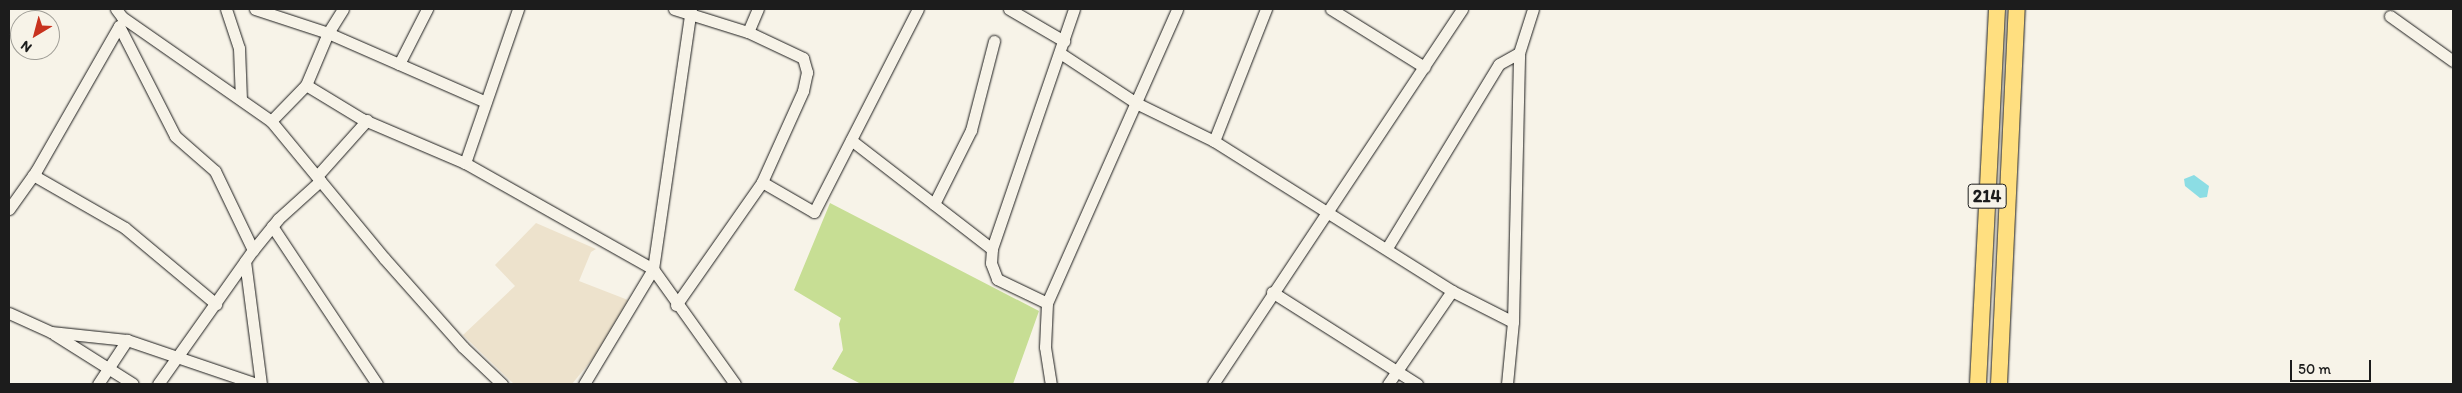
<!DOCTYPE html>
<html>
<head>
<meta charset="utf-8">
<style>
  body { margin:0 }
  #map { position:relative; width:2462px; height:393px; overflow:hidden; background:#f7f3e8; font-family:Itim,sans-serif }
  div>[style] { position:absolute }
  .built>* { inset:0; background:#ede2cc }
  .green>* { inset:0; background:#c7de94 }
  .water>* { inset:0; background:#8cdde4 }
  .roads { filter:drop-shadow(0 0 1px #1c1c1c) drop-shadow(0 0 1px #1c1c1c) }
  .minor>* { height:11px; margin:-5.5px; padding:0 5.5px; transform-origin:5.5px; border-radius:5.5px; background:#f7f3e8 }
  .highway>* { height:16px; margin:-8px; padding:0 8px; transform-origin:8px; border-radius:8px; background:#ffdf80 }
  span { translate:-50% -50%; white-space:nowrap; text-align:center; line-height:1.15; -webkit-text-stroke:5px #f7f3e8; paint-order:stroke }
  .shield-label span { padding:1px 4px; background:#f7f3e8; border:1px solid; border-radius:4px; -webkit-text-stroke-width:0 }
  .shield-label { font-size:18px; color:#1c1c1c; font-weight:700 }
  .frame { position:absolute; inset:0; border:10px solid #1c1c1c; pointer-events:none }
  .north { position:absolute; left:10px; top:10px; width:50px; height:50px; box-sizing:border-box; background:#f7f3e8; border:1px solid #9f9d96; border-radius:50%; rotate:217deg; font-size:14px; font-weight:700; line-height:20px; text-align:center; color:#1c1c1c }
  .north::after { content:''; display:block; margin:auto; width:18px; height:22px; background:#c8321e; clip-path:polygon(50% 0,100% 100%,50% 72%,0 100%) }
  .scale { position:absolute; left:2290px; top:360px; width:81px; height:22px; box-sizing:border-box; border:2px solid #1c1c1c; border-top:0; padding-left:6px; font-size:15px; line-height:18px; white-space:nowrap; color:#1c1c1c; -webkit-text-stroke:4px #f7f3e8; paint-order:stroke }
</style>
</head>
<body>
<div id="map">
  <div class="built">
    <div style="clip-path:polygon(536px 223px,596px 249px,591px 252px,579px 281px,628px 300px,594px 357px,572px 384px,514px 384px,463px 335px,515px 286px,495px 265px)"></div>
  </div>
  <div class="green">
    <div style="clip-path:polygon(830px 203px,1039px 311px,1013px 384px,861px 384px,832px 369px,843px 350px,839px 324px,841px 318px,794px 290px)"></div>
  </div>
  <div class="water">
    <div style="clip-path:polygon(2194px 175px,2209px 186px,2207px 197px,2200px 198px,2185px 186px,2184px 179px)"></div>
  </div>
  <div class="roads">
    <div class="minor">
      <div style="left:116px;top:9px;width:10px;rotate:53deg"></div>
      <div style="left:122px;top:17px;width:182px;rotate:34.9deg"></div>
      <div style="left:271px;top:121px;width:178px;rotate:50.5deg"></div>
      <div style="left:384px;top:258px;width:119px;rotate:48.4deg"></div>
      <div style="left:463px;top:347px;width:54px;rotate:43.5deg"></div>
      <div style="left:226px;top:9px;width:41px;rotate:71.6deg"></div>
      <div style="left:239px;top:48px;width:51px;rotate:87.8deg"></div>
      <div style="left:255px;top:9px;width:77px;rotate:18.2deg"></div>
      <div style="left:328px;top:33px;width:172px;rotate:23.6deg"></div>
      <div style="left:674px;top:9px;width:77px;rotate:17.3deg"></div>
      <div style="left:748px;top:32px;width:61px;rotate:25.3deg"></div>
      <div style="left:803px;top:58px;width:15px;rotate:74deg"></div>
      <div style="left:807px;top:72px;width:19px;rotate:102deg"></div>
      <div style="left:803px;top:91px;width:100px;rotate:114.3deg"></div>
      <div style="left:1009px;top:9px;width:64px;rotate:30.2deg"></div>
      <div style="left:1074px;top:9px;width:254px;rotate:108.9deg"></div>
      <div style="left:992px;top:249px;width:14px;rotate:94deg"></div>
      <div style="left:991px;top:263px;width:17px;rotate:69deg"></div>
      <div style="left:997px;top:279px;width:55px;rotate:25.6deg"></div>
      <div style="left:1047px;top:303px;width:321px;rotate:-66.1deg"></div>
      <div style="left:1331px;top:9px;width:110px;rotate:31.9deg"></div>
      <div style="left:2390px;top:16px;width:77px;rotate:35.5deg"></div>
      <div style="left:748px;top:32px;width:25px;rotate:-67deg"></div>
      <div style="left:1060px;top:53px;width:91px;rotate:33.3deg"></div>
      <div style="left:1136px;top:103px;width:87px;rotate:26deg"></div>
      <div style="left:1214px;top:141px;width:281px;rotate:32.2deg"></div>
      <div style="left:1452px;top:291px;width:68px;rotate:26.9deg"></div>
      <div style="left:399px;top:64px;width:62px;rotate:-63deg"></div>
      <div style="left:306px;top:85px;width:66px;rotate:31.3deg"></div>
      <div style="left:362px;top:119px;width:112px;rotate:23.1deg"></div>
      <div style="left:465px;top:163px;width:216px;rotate:29.4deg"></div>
      <div style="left:653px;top:269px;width:141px;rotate:54.5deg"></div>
      <div style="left:271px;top:121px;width:50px;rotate:-45.8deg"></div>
      <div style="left:306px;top:85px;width:56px;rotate:-67.1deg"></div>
      <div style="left:328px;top:33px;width:28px;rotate:-58deg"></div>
      <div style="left:851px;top:140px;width:178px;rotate:37.7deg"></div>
      <div style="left:1214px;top:141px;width:142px;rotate:-68.5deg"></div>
      <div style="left:465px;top:163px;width:163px;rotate:-71deg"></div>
      <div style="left:33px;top:175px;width:106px;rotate:29.9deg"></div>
      <div style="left:125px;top:228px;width:119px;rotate:39.9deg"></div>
      <div style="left:317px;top:176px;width:75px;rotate:-48.2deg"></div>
      <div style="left:934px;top:204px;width:83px;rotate:-63.4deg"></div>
      <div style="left:971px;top:130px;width:92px;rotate:-75.5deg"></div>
      <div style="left:9px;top:209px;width:47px;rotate:-54.6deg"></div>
      <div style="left:36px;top:171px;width:167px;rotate:-60.2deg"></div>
      <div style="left:119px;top:26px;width:123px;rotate:63deg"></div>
      <div style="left:175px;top:136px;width:53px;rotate:41.2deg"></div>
      <div style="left:215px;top:171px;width:88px;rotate:64.3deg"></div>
      <div style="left:272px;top:226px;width:190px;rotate:56.4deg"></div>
      <div style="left:1387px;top:248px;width:215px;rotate:-58.7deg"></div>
      <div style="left:1499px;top:64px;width:23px;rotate:-29deg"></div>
      <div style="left:245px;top:261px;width:124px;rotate:82.6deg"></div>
      <div style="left:1272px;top:292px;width:172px;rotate:32.4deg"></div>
      <div style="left:1047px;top:303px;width:44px;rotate:92.6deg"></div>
      <div style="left:1045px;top:347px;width:37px;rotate:81deg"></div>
      <div style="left:676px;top:305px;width:150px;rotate:-55deg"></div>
      <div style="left:762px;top:182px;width:60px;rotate:30deg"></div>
      <div style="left:814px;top:212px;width:228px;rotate:-62.9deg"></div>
      <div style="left:9px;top:313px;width:46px;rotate:24.3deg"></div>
      <div style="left:51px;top:332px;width:76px;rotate:6deg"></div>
      <div style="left:127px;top:340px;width:136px;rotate:18.8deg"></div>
      <div style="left:54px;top:334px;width:93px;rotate:32.3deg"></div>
      <div style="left:98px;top:384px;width:53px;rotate:-56.6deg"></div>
      <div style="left:158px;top:384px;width:164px;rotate:-54.7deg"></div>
      <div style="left:253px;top:250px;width:40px;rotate:-51deg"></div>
      <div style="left:278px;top:219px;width:57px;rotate:-42.1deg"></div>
      <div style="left:584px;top:384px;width:134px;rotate:-59deg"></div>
      <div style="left:653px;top:269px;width:263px;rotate:-81.7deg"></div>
      <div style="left:1213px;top:384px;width:450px;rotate:-56.4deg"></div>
      <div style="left:1388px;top:384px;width:113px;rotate:-55.5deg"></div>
      <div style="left:1507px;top:384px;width:62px;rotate:-84.5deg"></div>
      <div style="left:1513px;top:322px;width:269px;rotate:-88.7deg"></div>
      <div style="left:1519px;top:53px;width:46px;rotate:-72.3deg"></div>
    </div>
    <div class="highway">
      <div style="left:1978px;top:384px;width:375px;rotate:-87.1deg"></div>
      <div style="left:1999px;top:384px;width:375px;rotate:-87.3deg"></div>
    </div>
  </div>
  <div class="shield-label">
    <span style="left:1987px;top:196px">214</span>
  </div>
  <div class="frame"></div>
  <div class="north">N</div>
  <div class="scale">50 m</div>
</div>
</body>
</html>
